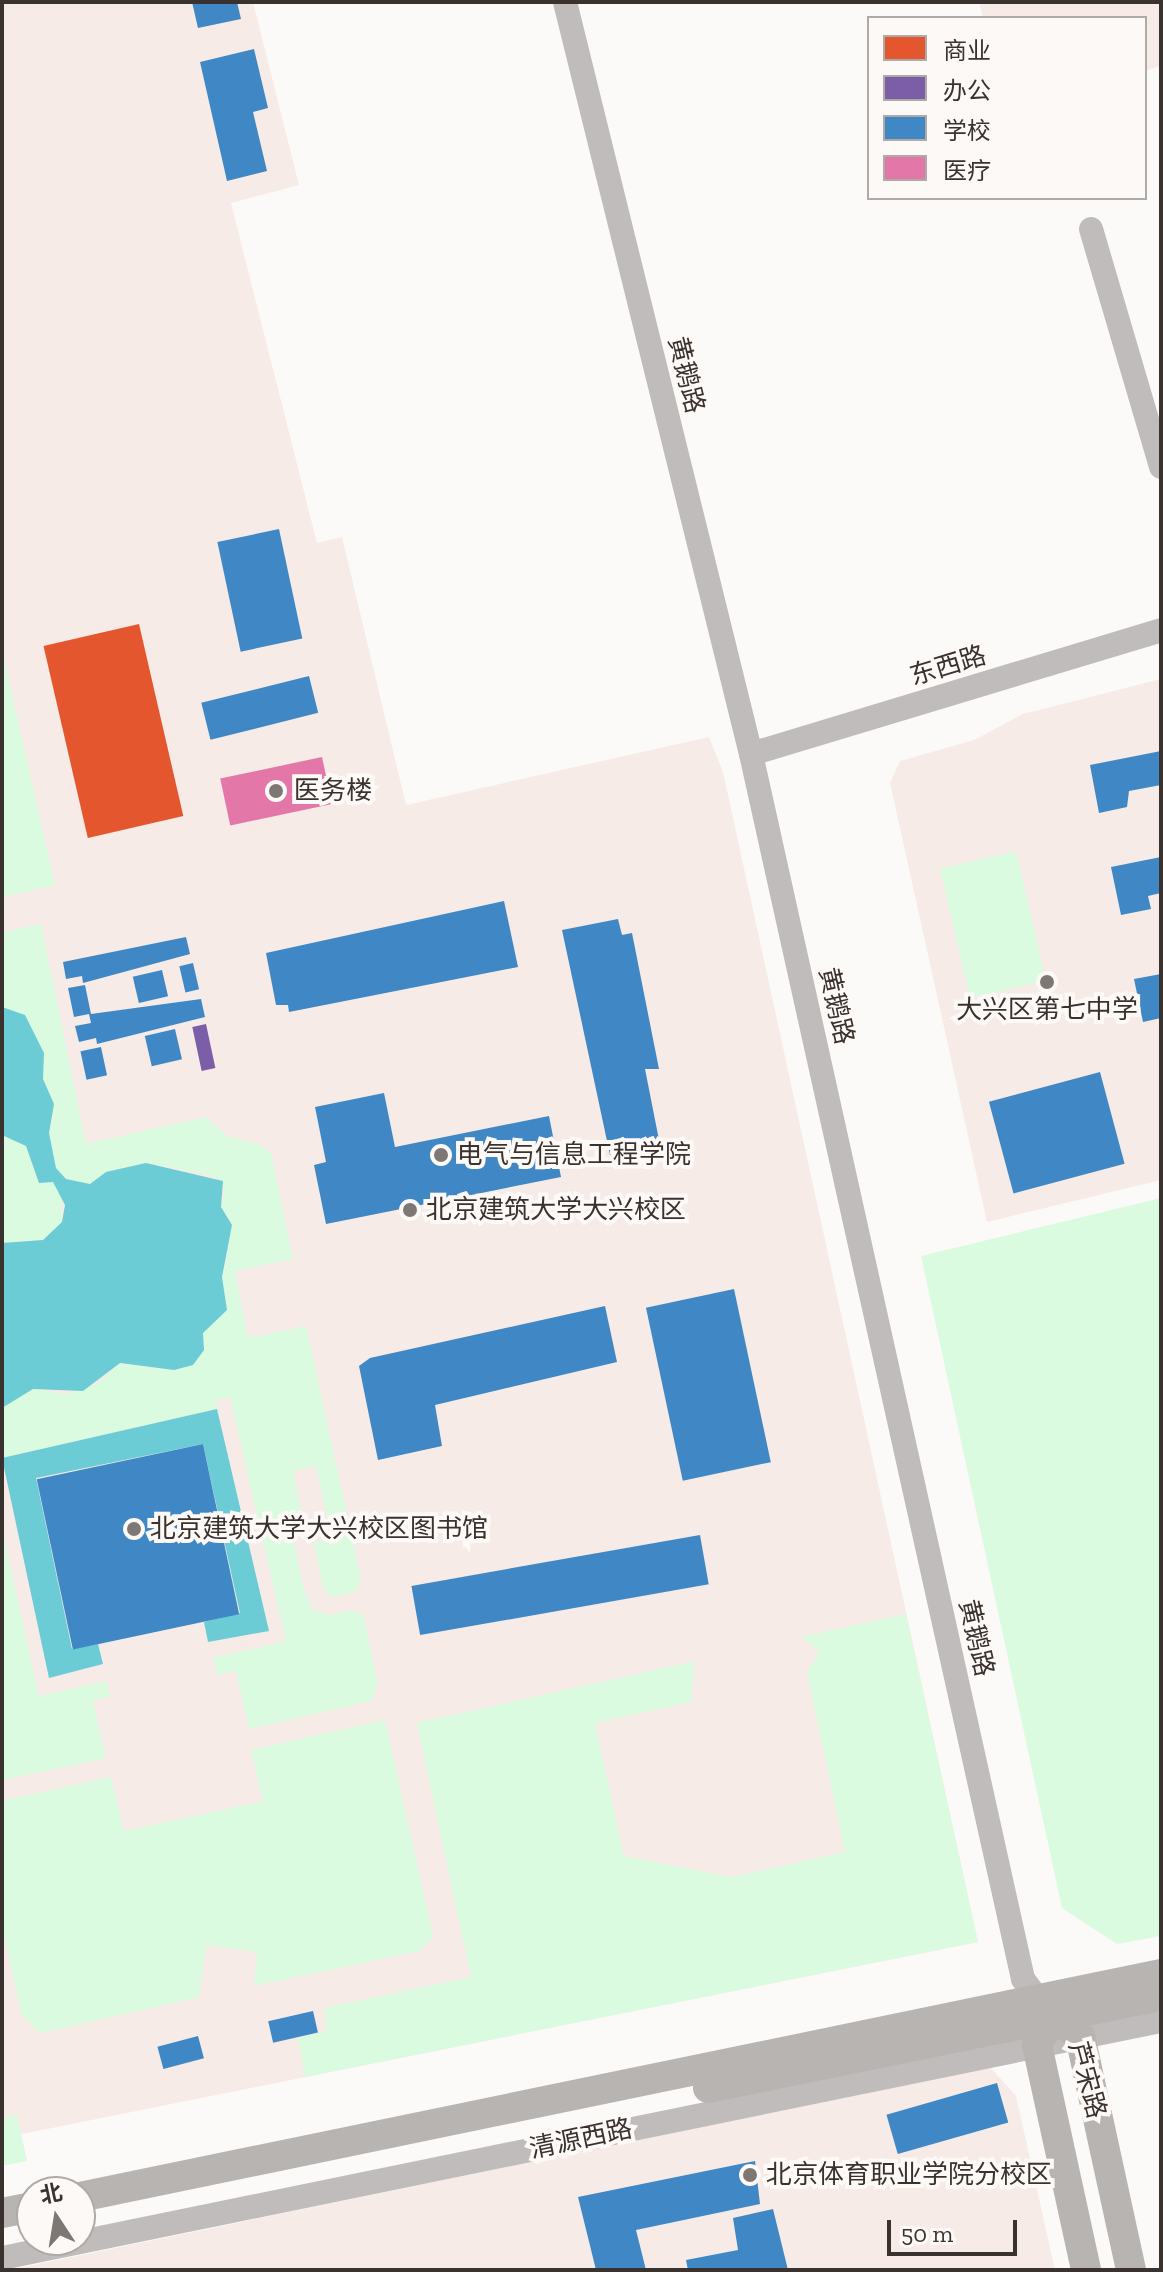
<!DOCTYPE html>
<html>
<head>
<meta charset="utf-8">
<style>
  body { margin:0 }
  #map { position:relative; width:1163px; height:2272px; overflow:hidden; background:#fcfaf8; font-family:"Zilla Slab","Noto Sans SC",serif }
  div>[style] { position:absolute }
  .built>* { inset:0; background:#f6ebe6 }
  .green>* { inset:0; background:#dafbe0; transform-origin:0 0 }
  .water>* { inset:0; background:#6cccd6 }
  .shops>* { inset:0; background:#e4572e; transform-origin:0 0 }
  .offices>* { inset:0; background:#7b5ea7; transform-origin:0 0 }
  .schools>* { inset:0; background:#3f88c5; transform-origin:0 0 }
  .health>* { inset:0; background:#e377a8; transform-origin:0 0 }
  .minor>* { height:24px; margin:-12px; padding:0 12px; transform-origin:12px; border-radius:12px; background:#bfbcbb }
  .major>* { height:30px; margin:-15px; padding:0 15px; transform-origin:15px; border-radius:15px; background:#b7b4b2 }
  .dots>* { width:22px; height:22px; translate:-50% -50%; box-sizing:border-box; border:4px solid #fdf9f7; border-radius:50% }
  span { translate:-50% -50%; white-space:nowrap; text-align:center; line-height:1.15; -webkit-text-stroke:8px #fdf9f7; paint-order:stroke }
  .street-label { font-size:26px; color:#3a322f }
  .poi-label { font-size:26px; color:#3a322f }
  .left { translate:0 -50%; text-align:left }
  .frame { position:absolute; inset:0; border:4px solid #3a322f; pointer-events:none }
  .legend { position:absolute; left:867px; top:16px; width:280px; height:184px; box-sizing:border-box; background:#fdf9f7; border:2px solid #afa9a7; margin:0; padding:10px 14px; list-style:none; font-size:24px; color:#3a322f }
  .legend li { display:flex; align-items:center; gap:16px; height:40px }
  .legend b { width:40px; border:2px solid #afa9a7 }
  .north { position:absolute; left:16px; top:2176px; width:80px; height:80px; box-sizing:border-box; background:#fdf9f7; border:2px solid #afa9a7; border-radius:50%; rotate:348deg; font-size:22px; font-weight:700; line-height:32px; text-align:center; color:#3a322f }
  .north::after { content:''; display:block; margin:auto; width:28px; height:36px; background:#7e7875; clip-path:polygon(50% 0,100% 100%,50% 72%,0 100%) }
  .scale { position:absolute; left:887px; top:2220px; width:130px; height:36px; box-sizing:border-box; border:4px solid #3a322f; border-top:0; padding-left:10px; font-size:24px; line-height:28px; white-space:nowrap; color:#3a322f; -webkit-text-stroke:6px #fdf9f7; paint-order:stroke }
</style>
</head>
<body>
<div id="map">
  <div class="built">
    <div style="clip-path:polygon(2px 2px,253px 2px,299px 185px,231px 203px,317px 543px,342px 537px,406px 805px,709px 737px,723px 772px,978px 1942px,2px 2138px)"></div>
    <div style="clip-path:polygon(979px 2px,1161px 2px,1161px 66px,1145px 71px,1145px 18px,983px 18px)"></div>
    <div style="clip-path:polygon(1161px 679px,1161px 1180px,987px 1222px,890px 783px,900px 761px,974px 740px,1023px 714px)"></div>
    <div style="clip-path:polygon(990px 2067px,1016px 2096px,1055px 2270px,9px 2270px)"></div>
  </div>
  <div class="green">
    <div style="clip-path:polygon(2px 650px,55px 885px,2px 897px)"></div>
    <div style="left:1016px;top:851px;width:133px;height:78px;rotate:77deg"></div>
    <div style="clip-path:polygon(41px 924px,86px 1144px,206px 1117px,227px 1136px,258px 1144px,271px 1153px,293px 1259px,235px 1271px,248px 1338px,306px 1326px,361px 1579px,355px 1592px,331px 1597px,323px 1587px,314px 1543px,332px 1539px,316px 1466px,293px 1471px,301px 1513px,288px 1516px,304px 1590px,313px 1610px,330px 1615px,352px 1610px,364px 1616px,378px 1685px,371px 1701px,249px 1729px,236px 1671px,217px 1675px,213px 1658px,286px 1641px,230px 1397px,216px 1400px,217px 1409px,2px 1458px,2px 1408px,22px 1393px,34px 1389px,66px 1394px,95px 1385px,120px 1363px,174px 1370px,215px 1317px,232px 1225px,221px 1207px,225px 1190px,214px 1176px,146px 1163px,106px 1172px,90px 1184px,66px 1179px,56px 1168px,49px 1133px,54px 1104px,43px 1079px,44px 1053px,25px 1021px,2px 1007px,2px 932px)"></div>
    <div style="clip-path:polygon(2px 1135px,26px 1145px,39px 1183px,53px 1182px,61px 1194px,62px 1222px,43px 1240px,2px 1243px)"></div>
    <div style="clip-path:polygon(1161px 1198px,1161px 1936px,1117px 1944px,1062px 1908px,921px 1256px)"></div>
    <div style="clip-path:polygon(2px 1530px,39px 1696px,106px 1681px,110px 1696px,93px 1701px,106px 1758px,2px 1780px)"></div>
    <div style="clip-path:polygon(906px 1614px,978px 1942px,305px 2077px,298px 2038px,327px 2031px,324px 2008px,471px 1977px,417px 1723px,695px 1661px,691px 1702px,595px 1723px,624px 1856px,731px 1877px,845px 1852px,807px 1673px,820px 1651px,801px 1637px)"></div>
    <div style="clip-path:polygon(385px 1720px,433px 1936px,420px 1951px,254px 1986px,257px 1952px,206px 1945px,199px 1997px,41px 2033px,22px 2016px,2px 1925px,2px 1801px,111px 1777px,124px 1831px,255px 1803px,263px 1801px,251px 1750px)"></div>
    <div style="clip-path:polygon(17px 2115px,27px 2161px,2px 2166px,2px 2118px)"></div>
  </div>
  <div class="water">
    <div style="clip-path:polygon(2px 1007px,25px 1015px,44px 1053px,43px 1079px,54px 1104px,49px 1133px,56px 1168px,66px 1179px,90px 1184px,106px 1172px,146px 1163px,223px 1181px,221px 1207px,232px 1225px,222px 1277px,227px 1310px,203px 1333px,204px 1350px,193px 1365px,174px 1370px,120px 1363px,83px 1391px,33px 1389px,2px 1408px,2px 1243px,43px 1240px,62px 1222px,65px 1205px,53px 1182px,39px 1183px,26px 1146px,2px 1135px)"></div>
    <div style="clip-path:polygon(217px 1409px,269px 1631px,208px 1642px,204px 1622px,240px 1613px,203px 1444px,36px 1478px,72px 1649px,98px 1644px,103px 1664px,49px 1678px,2px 1458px)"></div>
  </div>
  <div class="shops">
    <div style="left:139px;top:624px;width:197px;height:98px;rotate:77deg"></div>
  </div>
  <div class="offices">
    <div style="left:206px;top:1024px;width:45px;height:14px;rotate:78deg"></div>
  </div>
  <div class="schools">
    <div style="clip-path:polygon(192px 2px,237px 2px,241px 19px,198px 28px)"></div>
    <div style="clip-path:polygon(254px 49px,268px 108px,253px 112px,267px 171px,227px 181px,200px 62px)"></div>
    <div style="left:279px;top:529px;width:112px;height:63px;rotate:78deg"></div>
    <div style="left:309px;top:676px;width:38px;height:111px;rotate:76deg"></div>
    <div style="clip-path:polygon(1161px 751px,1161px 785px,1129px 791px,1127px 807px,1099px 813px,1090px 765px)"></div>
    <div style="clip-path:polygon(1161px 857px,1161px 893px,1148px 896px,1151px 909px,1121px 915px,1111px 867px)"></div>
    <div style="clip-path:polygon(504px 901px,518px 967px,289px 1012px,288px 1005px,276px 1005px,266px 953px)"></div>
    <div style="clip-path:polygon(618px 919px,622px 935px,632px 933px,659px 1069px,645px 1069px,660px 1145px,610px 1155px,562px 930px)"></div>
    <div style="clip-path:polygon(186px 937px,190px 954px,83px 983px,82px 976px,66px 979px,63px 962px)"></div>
    <div style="left:193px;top:963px;width:27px;height:14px;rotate:77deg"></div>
    <div style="left:162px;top:970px;width:27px;height:30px;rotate:77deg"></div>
    <div style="clip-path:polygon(1161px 974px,1161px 1018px,1143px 1022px,1134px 979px)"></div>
    <div style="clip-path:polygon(85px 985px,91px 1014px,201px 999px,205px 1017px,97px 1044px,96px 1038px,79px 1042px,75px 1026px,91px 1023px,89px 1014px,74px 1017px,68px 988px)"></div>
    <div style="left:175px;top:1029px;width:31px;height:31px;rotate:77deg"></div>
    <div style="left:101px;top:1047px;width:29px;height:21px;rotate:78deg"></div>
    <div style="left:1100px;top:1072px;width:95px;height:115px;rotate:75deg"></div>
    <div style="clip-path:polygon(384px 1093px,395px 1147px,549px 1116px,561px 1177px,326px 1224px,314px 1165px,326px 1162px,315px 1107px)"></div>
    <div style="left:734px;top:1289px;width:177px;height:90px;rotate:78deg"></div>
    <div style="clip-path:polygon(605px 1306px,617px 1362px,435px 1405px,442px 1446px,378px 1460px,359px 1366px,370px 1358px)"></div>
    <div style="left:203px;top:1444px;width:174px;height:170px;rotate:78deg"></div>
    <div style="left:700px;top:1535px;width:50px;height:293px;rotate:80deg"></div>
    <div style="left:313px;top:2011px;width:22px;height:46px;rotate:77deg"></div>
    <div style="left:198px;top:2036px;width:23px;height:42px;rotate:75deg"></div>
    <div style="left:997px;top:2083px;width:41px;height:115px;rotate:74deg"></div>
    <div style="clip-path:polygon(755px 2161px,760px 2204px,636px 2230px,646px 2270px,596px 2270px,578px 2197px)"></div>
    <div style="clip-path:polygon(773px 2209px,788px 2270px,688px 2270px,686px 2260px,738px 2250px,733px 2218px)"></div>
  </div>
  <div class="health">
    <div style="left:322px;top:757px;width:48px;height:104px;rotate:78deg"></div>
  </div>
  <div class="minor">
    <div style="left:565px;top:2px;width:775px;rotate:76.11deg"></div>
    <div style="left:751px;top:754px;width:1255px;rotate:77.48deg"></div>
    <div style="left:1023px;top:1979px;width:40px;rotate:53deg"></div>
    <div style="left:1091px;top:229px;width:248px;rotate:73.6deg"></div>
    <div style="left:751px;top:754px;width:428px;rotate:-16.8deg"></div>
    <div style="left:2px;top:2258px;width:1183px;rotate:-11.56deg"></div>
  </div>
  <div class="major">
    <div style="left:1053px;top:2017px;width:33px;rotate:35deg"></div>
    <div style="left:1080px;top:2036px;width:239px;rotate:77.7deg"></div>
    <div style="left:1053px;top:2017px;width:32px;rotate:120deg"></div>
    <div style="left:1037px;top:2045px;width:230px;rotate:77.7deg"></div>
    <div style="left:708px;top:2088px;width:462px;rotate:-11.5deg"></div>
    <div style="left:80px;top:2197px;width:1104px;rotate:-11.66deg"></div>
    <div style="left:2px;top:2213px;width:31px;rotate:-11deg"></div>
  </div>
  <div class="dots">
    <div style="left:276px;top:791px;background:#7e7875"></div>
    <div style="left:1047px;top:982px;background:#7e7875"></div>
    <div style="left:441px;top:1155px;background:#7e7875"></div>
    <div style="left:410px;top:1210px;background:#7e7875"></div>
    <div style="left:134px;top:1529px;background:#7e7875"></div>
    <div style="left:750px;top:2175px;background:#7e7875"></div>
  </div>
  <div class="street-label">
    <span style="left:686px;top:375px;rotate:76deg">黄鹅路</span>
    <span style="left:948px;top:666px;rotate:-17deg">东西路</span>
    <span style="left:836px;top:1006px;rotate:77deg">黄鹅路</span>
    <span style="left:976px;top:1638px;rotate:77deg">黄鹅路</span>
    <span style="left:1087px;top:2080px;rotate:75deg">芦宋路</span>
    <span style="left:581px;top:2139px;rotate:-12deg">清源西路</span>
  </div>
  <div class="poi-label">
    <span class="left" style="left:294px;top:791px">医务楼</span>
    <span style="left:1047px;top:1010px">大兴区第七中学</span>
    <span class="left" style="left:457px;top:1155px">电气与信息工程学院</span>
    <span class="left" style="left:426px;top:1210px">北京建筑大学大兴校区</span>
    <span class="left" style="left:150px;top:1529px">北京建筑大学大兴校区图书馆</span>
    <span class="left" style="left:766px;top:2175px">北京体育职业学院分校区</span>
  </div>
  <div class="frame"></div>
  <ul class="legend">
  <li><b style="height:22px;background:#e4572e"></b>商业</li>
  <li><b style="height:22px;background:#7b5ea7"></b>办公</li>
  <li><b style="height:22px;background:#3f88c5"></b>学校</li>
  <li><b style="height:22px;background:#e377a8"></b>医疗</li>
  </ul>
  <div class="north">北</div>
  <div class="scale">50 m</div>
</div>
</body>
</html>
